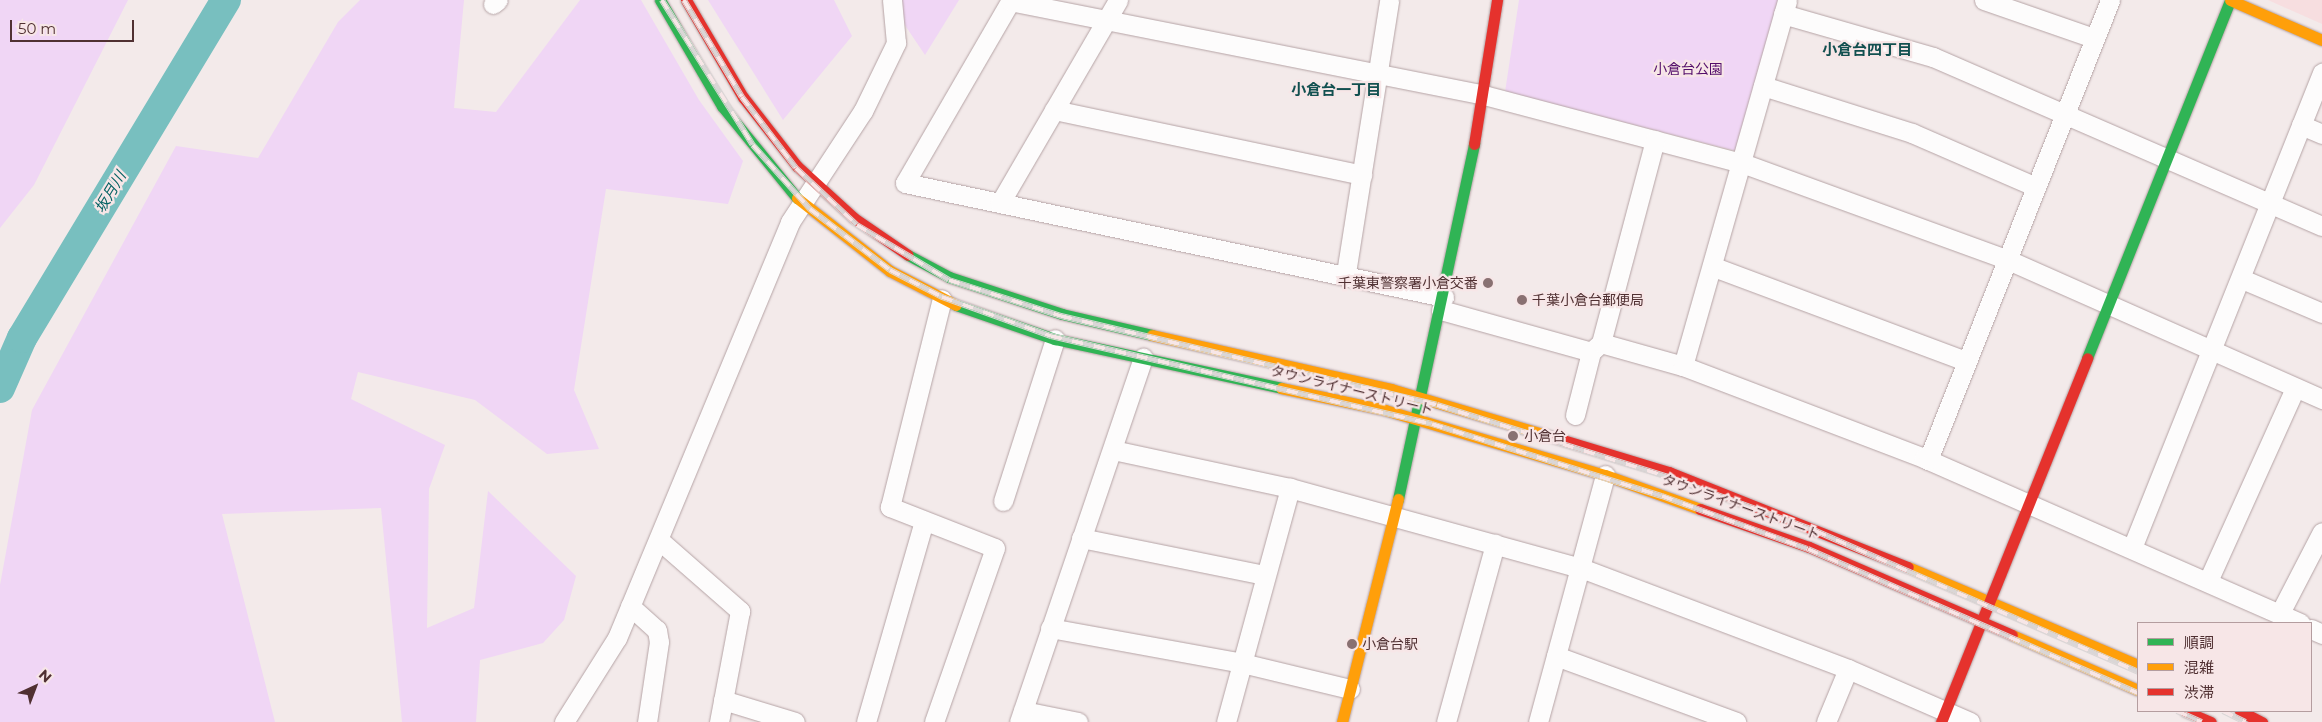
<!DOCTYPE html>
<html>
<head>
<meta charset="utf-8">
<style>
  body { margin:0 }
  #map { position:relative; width:2322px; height:722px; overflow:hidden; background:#f3eaea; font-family:Montserrat,"Noto Sans JP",sans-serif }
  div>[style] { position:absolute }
  .built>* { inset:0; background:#f7dee0 }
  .green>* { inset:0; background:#f0d6f5 }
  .river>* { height:30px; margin:-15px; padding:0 15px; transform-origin:15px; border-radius:15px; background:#78bfbf }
  .roads { filter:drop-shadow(0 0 1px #b5a3a5) drop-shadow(0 0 1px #b5a3a5) }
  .street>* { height:19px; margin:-9.5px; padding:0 9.5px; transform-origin:9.5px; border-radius:9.5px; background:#fdfcfc }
  .fast>* { height:11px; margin:-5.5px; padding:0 5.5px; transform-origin:5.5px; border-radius:5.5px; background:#30b455 }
  .slow>* { height:11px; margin:-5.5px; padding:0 5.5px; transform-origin:5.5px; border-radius:5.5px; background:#ff9f0a }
  .jam>* { height:11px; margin:-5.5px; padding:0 5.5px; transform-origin:5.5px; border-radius:5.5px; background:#e5322d }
  .rail>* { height:5.5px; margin-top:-2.75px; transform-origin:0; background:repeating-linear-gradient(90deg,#f7e6e7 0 11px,#dad6d6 0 22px); box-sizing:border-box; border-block:1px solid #dad6d6 }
  .dots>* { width:14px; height:14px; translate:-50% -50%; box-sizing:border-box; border:2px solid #f7e6e7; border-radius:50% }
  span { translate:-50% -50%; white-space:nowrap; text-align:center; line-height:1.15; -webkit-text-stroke:4.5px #f7e6e7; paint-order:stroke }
  .park-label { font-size:14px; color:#530d6a }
  .poi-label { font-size:14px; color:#503032 }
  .right { translate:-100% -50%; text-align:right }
  .left { translate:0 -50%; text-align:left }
  .street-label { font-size:14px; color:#503032 }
  .neighbourhood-label { font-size:15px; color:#125050; font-weight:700 }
  .water-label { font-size:15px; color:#056263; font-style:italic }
  .legend { position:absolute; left:2137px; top:622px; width:175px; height:90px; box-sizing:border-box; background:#f7e6e7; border:1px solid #b49d9f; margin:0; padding:6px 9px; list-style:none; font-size:15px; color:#503032 }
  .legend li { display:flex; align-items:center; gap:10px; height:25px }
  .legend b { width:25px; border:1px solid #b49d9f }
  .north { position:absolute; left:10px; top:662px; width:50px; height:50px; -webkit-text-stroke:4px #f7e6e7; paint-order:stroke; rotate:43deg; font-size:14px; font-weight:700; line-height:20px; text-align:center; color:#503032 }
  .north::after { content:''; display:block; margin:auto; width:18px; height:22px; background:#503032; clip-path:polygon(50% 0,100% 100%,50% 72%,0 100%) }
  .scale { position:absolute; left:10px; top:20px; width:124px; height:22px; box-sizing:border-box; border:2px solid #503032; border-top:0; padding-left:6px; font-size:15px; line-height:18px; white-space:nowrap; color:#503032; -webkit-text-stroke:4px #f7e6e7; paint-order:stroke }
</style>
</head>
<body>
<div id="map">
  <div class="built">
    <div style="clip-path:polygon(2268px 0,2322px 0,2322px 24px)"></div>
  </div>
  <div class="green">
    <div style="clip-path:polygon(0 0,128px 0,34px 185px,0 228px)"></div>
    <div style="clip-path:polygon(360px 0,464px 0,454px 108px,496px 112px,580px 0,641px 0,699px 100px,743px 161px,728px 204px,606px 189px,574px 390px,599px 449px,547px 454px,475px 400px,358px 372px,351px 399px,445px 445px,429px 489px,427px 628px,474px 608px,488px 491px,576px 576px,564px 620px,543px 643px,480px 660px,476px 722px,402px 722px,381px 508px,222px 514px,275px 722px,0 722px,0 585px,32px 410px,176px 146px,258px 158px,338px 22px)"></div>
    <div style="clip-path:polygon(708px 0,834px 0,852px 36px,783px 120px)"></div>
    <div style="clip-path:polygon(888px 0,959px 0,925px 55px)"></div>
    <div style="clip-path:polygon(1519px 0,1779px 0,1736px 151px,1505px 92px)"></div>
  </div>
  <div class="river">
    <div style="left:0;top:388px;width:55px;rotate:-66.3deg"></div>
    <div style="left:22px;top:338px;width:395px;rotate:-58.9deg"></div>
  </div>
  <div class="roads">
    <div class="street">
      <div style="left:1011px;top:0;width:211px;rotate:120.1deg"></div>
      <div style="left:905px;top:183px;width:551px;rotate:11.94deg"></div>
      <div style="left:1984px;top:0;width:116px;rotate:19.1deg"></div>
      <div style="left:1010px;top:1px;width:483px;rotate:11.2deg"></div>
      <div style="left:1484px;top:95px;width:267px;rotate:14.8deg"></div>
      <div style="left:1742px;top:163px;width:281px;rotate:20deg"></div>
      <div style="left:2006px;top:259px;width:346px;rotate:23.9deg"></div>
      <div style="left:493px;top:4px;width:6px;rotate:-39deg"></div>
      <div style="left:1783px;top:14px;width:156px;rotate:16deg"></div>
      <div style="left:1933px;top:57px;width:424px;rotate:23.5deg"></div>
      <div style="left:1763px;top:86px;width:156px;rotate:17.5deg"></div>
      <div style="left:1912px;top:133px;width:135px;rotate:23.5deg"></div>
      <div style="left:1054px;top:110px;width:315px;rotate:11.9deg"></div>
      <div style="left:2301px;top:125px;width:23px;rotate:23deg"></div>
      <div style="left:1000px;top:203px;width:235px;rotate:-59.8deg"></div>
      <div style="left:1714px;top:267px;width:269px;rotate:20.5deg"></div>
      <div style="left:1346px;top:273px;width:276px;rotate:-81deg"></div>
      <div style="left:2242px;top:279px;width:87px;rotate:23deg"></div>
      <div style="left:1441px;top:310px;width:156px;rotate:15.6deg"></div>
      <div style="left:1601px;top:343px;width:85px;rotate:15.7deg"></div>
      <div style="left:1683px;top:366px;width:258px;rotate:20.9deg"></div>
      <div style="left:1924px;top:458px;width:411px;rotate:23.7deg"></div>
      <div style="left:1683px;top:366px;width:380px;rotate:-74.1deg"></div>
      <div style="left:1575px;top:415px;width:65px;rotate:-75.7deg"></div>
      <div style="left:1591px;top:352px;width:13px;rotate:-42deg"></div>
      <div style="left:1601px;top:343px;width:210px;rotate:-75.1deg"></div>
      <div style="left:1113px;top:450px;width:181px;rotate:12.1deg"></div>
      <div style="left:1290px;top:488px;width:302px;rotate:15.4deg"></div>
      <div style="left:1581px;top:568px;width:285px;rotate:20.7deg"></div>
      <div style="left:1848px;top:669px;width:133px;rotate:23.5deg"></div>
      <div style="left:1928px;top:460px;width:495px;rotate:-68.4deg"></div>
      <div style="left:1003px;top:501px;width:170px;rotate:-72.2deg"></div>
      <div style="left:1081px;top:538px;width:187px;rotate:11.4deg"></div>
      <div style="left:659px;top:540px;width:108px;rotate:41.2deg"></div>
      <div style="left:740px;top:611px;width:113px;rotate:100.7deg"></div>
      <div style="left:2132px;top:548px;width:512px;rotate:-68.2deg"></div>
      <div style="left:2208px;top:581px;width:212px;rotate:-65.7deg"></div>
      <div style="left:630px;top:606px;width:36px;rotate:42deg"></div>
      <div style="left:657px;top:630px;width:12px;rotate:81deg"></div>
      <div style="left:659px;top:642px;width:81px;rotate:98.5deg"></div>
      <div style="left:2280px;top:613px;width:91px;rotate:-62.6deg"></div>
      <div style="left:1050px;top:628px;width:195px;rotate:10.3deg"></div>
      <div style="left:1242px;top:663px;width:111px;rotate:13.5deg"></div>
      <div style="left:2311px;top:629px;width:12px;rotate:24deg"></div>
      <div style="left:1556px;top:656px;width:192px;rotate:20.1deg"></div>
      <div style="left:723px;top:700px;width:75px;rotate:17deg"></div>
      <div style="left:1023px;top:711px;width:56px;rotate:11.3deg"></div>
      <div style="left:564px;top:722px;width:99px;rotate:-57.8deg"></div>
      <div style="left:617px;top:638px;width:451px;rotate:-67.4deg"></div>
      <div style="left:790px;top:222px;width:133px;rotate:-56.7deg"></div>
      <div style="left:863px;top:111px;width:76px;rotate:-64.1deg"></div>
      <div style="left:896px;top:43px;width:43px;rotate:-95.3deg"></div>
      <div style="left:866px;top:722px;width:209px;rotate:-73.9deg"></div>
      <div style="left:934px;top:722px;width:184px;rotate:-70.7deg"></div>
      <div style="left:995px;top:548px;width:113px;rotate:-158.7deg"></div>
      <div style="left:890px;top:507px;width:214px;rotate:-76deg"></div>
      <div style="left:1019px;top:722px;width:385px;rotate:-71.2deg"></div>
      <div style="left:1226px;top:722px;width:243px;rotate:-74.7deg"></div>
      <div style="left:1446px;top:722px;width:185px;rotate:-74.6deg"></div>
      <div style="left:1538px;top:722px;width:256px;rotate:-74.8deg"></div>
      <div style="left:1826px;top:722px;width:57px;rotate:-67.5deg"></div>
    </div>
    <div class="fast">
      <div style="left:660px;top:0;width:123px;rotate:59.7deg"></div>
      <div style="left:722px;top:106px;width:119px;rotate:50.8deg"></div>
      <div style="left:908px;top:255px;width:47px;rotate:28.2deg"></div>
      <div style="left:949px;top:277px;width:119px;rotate:18.1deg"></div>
      <div style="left:1062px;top:314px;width:92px;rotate:13.1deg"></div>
      <div style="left:956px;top:305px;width:105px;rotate:19deg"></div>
      <div style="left:1055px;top:339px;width:231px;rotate:12.2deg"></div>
      <div style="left:2087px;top:358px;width:386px;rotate:-68.2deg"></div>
      <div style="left:1398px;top:499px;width:363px;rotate:-77.9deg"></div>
    </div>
    <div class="slow">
      <div style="left:2230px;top:0;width:100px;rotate:23.5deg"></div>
      <div style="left:797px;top:198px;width:118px;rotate:38.1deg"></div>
      <div style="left:890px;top:271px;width:74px;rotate:27.3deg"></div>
      <div style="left:1152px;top:335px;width:245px;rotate:12.7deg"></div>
      <div style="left:1391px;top:389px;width:159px;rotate:16.5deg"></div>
      <div style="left:1281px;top:388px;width:106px;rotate:11.9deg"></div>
      <div style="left:1385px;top:410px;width:229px;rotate:16.5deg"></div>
      <div style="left:1605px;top:475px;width:101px;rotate:19.7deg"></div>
      <div style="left:1908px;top:567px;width:250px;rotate:23.1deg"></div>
      <div style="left:2012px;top:635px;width:137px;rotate:23.6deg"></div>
      <div style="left:1342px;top:722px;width:230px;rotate:-75.9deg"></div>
    </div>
    <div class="jam">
      <div style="left:686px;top:0;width:113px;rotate:59.6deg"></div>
      <div style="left:743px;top:97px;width:88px;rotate:52deg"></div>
      <div style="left:797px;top:166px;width:77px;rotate:42.4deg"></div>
      <div style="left:854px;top:218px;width:65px;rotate:34.4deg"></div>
      <div style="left:1474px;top:144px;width:146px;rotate:-80.9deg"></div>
      <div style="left:1543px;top:434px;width:132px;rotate:16.8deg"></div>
      <div style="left:1669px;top:472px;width:257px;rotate:21.7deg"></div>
      <div style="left:1700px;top:509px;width:115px;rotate:19.2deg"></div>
      <div style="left:1809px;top:547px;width:221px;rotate:23.4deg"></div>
      <div style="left:2185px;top:711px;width:28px;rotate:23deg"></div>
      <div style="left:2240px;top:711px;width:25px;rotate:27deg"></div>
      <div style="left:1941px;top:722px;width:392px;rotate:-68.1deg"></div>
    </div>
  </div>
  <div class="rail">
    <div style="left:662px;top:0;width:171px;rotate:57.9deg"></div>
    <div style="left:753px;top:145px;width:86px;rotate:48.3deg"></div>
    <div style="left:810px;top:209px;width:101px;rotate:37.3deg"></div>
    <div style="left:890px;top:270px;width:59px;rotate:27.4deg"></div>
    <div style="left:942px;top:297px;width:116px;rotate:19.7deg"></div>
    <div style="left:1051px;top:336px;width:391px;rotate:13deg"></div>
    <div style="left:1432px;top:424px;width:241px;rotate:17.4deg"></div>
    <div style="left:1662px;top:496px;width:155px;rotate:20deg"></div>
    <div style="left:1808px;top:549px;width:360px;rotate:23.6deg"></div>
    <div style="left:684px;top:0;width:113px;rotate:59.1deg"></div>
    <div style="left:742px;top:97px;width:89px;rotate:52.7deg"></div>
    <div style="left:796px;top:168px;width:83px;rotate:43.1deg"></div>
    <div style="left:857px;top:225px;width:107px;rotate:30.9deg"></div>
    <div style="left:949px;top:280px;width:118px;rotate:17.8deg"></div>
    <div style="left:1061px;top:316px;width:386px;rotate:13.3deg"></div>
    <div style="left:1437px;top:405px;width:242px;rotate:17.3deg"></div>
    <div style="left:1668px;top:477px;width:158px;rotate:20deg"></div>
    <div style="left:1816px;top:531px;width:352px;rotate:23.6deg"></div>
    <div style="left:2177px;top:711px;width:27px;rotate:24deg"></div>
    <div style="left:2223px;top:711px;width:25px;rotate:26deg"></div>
  </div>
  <div class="dots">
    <div style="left:1488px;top:283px;background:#897172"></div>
    <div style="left:1522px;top:300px;background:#897172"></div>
    <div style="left:1513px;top:436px;background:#897172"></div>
    <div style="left:1352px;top:644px;background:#897172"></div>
  </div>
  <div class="park-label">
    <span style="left:1688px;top:69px">小倉台公園</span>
  </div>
  <div class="poi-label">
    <span class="right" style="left:1478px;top:283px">千葉東警察署小倉交番</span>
    <span class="left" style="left:1532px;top:300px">千葉小倉台郵便局</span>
    <span class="left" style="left:1524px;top:436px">小倉台</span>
    <span class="left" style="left:1362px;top:644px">小倉台駅</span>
  </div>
  <div class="street-label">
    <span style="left:1352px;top:390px;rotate:14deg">タウンライナーストリート</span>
    <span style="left:1741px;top:507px;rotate:20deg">タウンライナーストリート</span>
  </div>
  <div class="neighbourhood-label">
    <span style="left:1867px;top:50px">小倉台四丁目</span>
    <span style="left:1336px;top:90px">小倉台一丁目</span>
  </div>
  <div class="water-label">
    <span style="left:110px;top:192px;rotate:-59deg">坂月川</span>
  </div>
  <ul class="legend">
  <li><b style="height:6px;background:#30b455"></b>順調</li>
  <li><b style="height:6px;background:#ff9f0a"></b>混雑</li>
  <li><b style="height:6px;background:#e5322d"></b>渋滞</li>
  </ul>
  <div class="north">N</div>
  <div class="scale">50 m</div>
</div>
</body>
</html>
